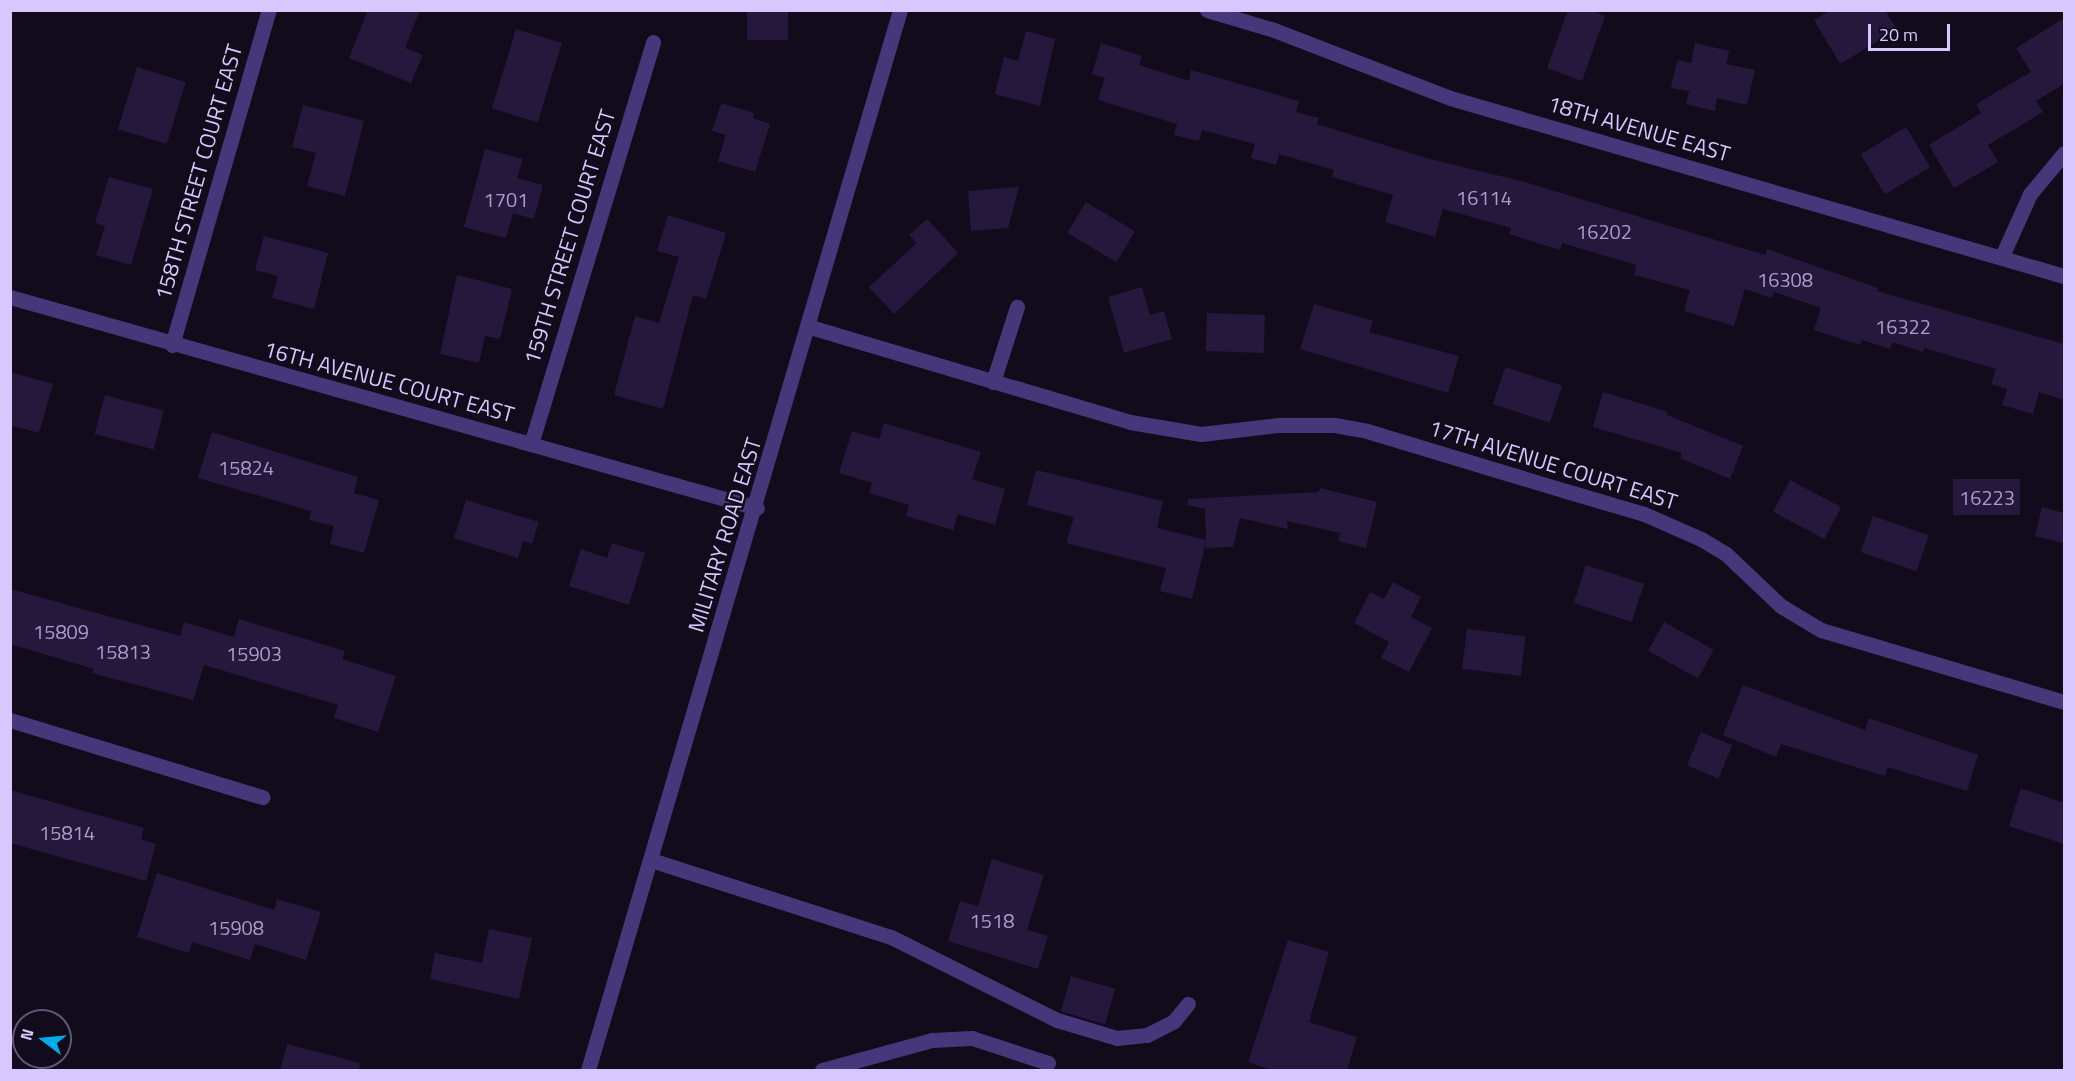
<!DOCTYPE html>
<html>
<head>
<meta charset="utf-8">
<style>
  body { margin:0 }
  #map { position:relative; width:2075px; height:1081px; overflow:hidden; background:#110b1c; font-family:"Titillium Web",sans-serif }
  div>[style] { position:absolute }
  .building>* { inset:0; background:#26183c; transform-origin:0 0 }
  .service>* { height:15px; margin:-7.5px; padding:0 7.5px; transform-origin:7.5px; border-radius:7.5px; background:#46377a }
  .minor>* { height:15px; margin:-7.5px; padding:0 7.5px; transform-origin:7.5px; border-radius:7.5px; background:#46377a }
  .tertiary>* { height:15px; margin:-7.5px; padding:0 7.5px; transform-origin:7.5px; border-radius:7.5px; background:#46377a }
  span { translate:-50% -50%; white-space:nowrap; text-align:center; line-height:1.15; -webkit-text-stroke:5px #110b1c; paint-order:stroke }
  .number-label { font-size:20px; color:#ab9bce }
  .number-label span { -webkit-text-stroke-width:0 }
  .street-label { font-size:22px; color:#d7c7fe }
  .frame { position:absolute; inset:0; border:12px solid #d7c7fe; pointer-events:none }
  .north { position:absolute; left:12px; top:1009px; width:60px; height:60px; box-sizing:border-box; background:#110b1c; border:2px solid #605676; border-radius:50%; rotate:286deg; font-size:16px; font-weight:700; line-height:24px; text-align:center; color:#d7c7fe }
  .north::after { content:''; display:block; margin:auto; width:21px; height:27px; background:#05acec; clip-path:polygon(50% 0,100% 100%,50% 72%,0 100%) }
  .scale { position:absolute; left:1868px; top:24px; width:82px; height:27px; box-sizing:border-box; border:3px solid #d7c7fe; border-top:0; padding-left:8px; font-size:18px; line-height:21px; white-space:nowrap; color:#d7c7fe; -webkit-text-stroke:4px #110b1c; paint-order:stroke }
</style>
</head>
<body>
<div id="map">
  <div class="building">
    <div style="clip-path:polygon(368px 10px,420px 10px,405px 48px,423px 55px,411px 83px,349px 58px)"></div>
    <div style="left:747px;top:10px;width:41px;height:30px"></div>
    <div style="clip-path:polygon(1568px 10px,1591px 10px,1605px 16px,1582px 81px,1547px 68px)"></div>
    <div style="clip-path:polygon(1831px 10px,1885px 10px,1897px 30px,1840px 64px,1814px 20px)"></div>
    <div style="clip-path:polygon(2064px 18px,2064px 84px,2036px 101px,2043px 112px,1988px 145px,1998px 162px,1954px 188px,1929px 145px,1981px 113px,1976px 104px,2031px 72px,2016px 48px)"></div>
    <div style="left:516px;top:29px;width:48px;height:83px;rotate:17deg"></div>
    <div style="clip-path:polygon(1026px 31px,1055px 39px,1040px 106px,995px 94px,1004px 57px,1018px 61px)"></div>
    <div style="clip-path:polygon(1101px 43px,1142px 56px,1139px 65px,1189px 81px,1191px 70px,1299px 101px,1296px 112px,1319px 118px,1317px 124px,1426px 158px,1525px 182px,1765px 255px,1767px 249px,1878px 288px,1877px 291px,2064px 344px,2064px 400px,2039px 392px,2033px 414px,2002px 405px,2007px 389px,1991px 384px,1996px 369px,1924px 348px,1923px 352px,1892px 342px,1890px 349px,1862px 340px,1860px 345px,1814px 330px,1821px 308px,1774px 292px,1772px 298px,1745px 289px,1734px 326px,1684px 311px,1690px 290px,1634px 275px,1636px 265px,1562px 243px,1560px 250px,1509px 234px,1511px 228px,1443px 209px,1435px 237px,1385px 222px,1393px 195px,1332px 177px,1334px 170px,1279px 154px,1276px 165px,1251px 158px,1255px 144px,1202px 130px,1199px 141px,1174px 135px,1177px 124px,1098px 100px,1105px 78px,1092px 74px)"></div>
    <div style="clip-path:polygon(1695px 43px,1729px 51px,1726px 64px,1755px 70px,1747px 105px,1717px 98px,1715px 111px,1686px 104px,1689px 91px,1671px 88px,1677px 60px,1691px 63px)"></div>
    <div style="left:137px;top:67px;width:51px;height:65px;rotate:17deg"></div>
    <div style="clip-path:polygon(721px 103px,754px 113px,753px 118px,770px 124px,755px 172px,718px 161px,726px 135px,712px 131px)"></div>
    <div style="clip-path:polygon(303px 105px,364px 121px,345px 196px,307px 186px,316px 153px,292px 147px)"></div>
    <div style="left:1906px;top:127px;width:47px;height:53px;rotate:59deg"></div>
    <div style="clip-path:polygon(485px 149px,523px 159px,517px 178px,543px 185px,534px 219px,513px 213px,506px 238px,464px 227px)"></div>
    <div style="clip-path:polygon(109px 177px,153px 189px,131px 265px,96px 255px,105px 226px,95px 223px)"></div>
    <div style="clip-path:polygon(1019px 187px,1008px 228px,971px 231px,968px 191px)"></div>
    <div style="left:1086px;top:202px;width:57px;height:36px;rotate:31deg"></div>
    <div style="clip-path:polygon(668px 215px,726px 233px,706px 299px,693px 295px,663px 409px,614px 395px,635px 316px,659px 323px,679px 257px,657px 251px)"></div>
    <div style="clip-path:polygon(927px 219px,958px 253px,894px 314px,869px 287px,917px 243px,909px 235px)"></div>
    <div style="clip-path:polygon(264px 236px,328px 253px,314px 309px,272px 298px,278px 276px,255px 270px)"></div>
    <div style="clip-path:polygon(457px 275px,512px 289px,500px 339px,485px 336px,479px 363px,440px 354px)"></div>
    <div style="clip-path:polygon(1142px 287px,1150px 315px,1164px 311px,1172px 339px,1124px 353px,1108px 297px)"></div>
    <div style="clip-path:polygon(1314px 304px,1373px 321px,1369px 332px,1459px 356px,1448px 393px,1300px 349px)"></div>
    <div style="left:1207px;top:313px;width:58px;height:38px;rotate:2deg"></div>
    <div style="left:1505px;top:367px;width:60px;height:39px;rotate:18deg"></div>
    <div style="clip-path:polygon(10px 372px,53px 384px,39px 433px,10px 425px)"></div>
    <div style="clip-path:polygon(1603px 392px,1668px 412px,1667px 415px,1743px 446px,1730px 479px,1680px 458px,1682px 453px,1593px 427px)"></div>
    <div style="left:105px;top:395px;width:61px;height:40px;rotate:15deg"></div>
    <div style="clip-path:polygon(884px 423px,981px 452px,972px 479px,1005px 489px,995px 525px,958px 514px,953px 530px,906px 516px,909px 505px,869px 493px,872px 483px,839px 473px,852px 431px,879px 439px)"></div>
    <div style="clip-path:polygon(212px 432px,358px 477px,354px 493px,379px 500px,364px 553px,330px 544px,334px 526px,309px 520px,311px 511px,198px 478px)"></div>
    <div style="clip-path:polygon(1036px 470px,1163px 501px,1157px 528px,1206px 540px,1205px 509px,1187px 505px,1188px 499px,1319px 492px,1320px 488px,1377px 502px,1366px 548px,1338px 541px,1340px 533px,1287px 521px,1288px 529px,1240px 518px,1233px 547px,1206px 548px,1206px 542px,1192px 599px,1160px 591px,1166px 568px,1066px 543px,1074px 517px,1027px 505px)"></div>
    <div style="left:1953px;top:479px;width:67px;height:36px"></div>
    <div style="left:1790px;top:480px;width:58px;height:36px;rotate:28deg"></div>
    <div style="clip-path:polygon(466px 500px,539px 522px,532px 544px,523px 541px,518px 558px,454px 538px)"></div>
    <div style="clip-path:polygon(2042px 507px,2064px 513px,2064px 543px,2035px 536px)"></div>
    <div style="left:1873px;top:516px;width:59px;height:38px;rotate:19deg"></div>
    <div style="clip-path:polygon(612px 543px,645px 553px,629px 605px,569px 586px,581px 549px,607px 558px)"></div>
    <div style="left:1586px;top:565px;width:61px;height:40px;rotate:18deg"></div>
    <div style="clip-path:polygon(1393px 582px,1421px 597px,1411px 617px,1432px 628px,1409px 672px,1381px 658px,1389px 642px,1354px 623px,1370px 592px,1384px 599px)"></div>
    <div style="clip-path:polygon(10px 589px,180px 636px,184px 622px,234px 637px,239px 619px,345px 651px,342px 659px,396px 676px,378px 732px,334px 718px,338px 705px,204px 665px,193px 700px,92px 673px,94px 669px,10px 644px)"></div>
    <div style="left:1664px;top:622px;width:57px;height:33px;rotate:29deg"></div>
    <div style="left:1467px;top:629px;width:59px;height:40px;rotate:7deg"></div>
    <div style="clip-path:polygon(1743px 685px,1865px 730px,1869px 718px,1978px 755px,1967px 791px,1887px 767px,1885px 776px,1781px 744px,1776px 757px,1723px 735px)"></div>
    <div style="left:1701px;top:732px;width:34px;height:36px;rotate:23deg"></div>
    <div style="clip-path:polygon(2021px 788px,2064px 803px,2064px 844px,2009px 826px)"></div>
    <div style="clip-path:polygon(10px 790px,144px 828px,141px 839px,156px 844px,146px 881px,10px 843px)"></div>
    <div style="clip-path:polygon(992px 859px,1044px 875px,1027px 930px,1048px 936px,1038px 969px,948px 941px,960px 901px,978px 906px)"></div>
    <div style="clip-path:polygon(157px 873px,274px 910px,277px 899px,321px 912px,306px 960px,255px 944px,250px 960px,192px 942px,189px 953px,137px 937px)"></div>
    <div style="clip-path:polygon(489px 929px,532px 938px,519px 999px,430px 979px,435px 953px,482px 963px)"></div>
    <div style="clip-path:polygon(1288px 940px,1329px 952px,1309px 1022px,1357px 1037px,1347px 1071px,1274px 1071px,1248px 1062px)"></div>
    <div style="left:1071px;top:976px;width:46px;height:37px;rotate:16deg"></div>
    <div style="clip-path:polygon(287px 1044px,360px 1063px,359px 1071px,280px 1071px)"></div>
  </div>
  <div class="service">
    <div style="left:651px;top:860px;width:252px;rotate:17.8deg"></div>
    <div style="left:891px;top:937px;width:186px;rotate:26.6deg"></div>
    <div style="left:1057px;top:1020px;width:63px;rotate:16.7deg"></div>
    <div style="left:1117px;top:1038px;width:30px;rotate:-6deg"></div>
    <div style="left:1147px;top:1035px;width:30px;rotate:-27deg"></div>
    <div style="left:1174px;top:1021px;width:22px;rotate:-51deg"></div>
    <div style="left:822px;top:1070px;width:114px;rotate:-15.3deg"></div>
    <div style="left:932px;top:1040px;width:40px;rotate:-2.9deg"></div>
    <div style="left:972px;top:1038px;width:80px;rotate:18.2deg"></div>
  </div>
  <div class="minor">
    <div style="left:1207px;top:10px;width:70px;rotate:16.6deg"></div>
    <div style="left:1274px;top:30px;width:189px;rotate:21.1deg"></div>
    <div style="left:1450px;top:98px;width:639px;rotate:16.17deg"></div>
    <div style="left:2002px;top:256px;width:68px;rotate:-65.7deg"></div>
    <div style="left:2030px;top:194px;width:53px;rotate:-50.3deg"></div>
    <div style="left:10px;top:297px;width:776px;rotate:15.77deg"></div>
    <div style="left:810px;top:327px;width:334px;rotate:16.5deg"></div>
    <div style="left:1130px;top:422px;width:72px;rotate:9.6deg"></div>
    <div style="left:1201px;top:434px;width:78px;rotate:-6.7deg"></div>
    <div style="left:1278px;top:425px;width:56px"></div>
    <div style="left:1334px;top:425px;width:34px;rotate:10deg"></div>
    <div style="left:1367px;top:431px;width:208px;rotate:16.8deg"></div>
    <div style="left:1566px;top:491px;width:81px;rotate:16.4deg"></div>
    <div style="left:1644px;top:514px;width:62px;rotate:23.7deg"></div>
    <div style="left:1701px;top:539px;width:29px;rotate:31deg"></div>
    <div style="left:1726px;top:554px;width:76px;rotate:43.4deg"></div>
    <div style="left:1781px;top:606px;width:47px;rotate:31deg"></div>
    <div style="left:1821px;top:630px;width:253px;rotate:16.5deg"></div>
    <div style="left:172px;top:345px;width:349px;rotate:-73.9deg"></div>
    <div style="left:993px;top:382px;width:79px;rotate:-72.3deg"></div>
    <div style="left:531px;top:444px;width:420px;rotate:-73.1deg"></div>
    <div style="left:10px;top:720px;width:264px;rotate:17deg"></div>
  </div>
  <div class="tertiary">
    <div style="left:588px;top:1070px;width:1105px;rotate:-73.6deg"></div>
  </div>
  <div class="number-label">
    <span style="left:1484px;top:197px">16114</span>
    <span style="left:506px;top:199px">1701</span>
    <span style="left:1604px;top:231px">16202</span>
    <span style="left:1785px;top:279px">16308</span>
    <span style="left:1903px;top:326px">16322</span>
    <span style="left:246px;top:467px">15824</span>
    <span style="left:1987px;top:497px">16223</span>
    <span style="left:61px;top:631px">15809</span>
    <span style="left:123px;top:651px">15813</span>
    <span style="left:254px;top:653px">15903</span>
    <span style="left:67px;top:832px">15814</span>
    <span style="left:992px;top:920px">1518</span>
    <span style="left:236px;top:927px">15908</span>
  </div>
  <div class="street-label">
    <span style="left:1639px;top:129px;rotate:16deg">18TH AVENUE EAST</span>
    <span style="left:199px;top:172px;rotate:-74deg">158TH STREET COURT EAST</span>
    <span style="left:570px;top:237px;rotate:-73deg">159TH STREET COURT EAST</span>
    <span style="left:389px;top:382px;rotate:15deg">16TH AVENUE COURT EAST</span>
    <span style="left:1553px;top:465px;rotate:17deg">17TH AVENUE COURT EAST</span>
    <span style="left:725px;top:535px;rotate:-73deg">MILITARY ROAD EAST</span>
  </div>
  <div class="frame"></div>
  <div class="north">N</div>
  <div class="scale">20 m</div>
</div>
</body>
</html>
